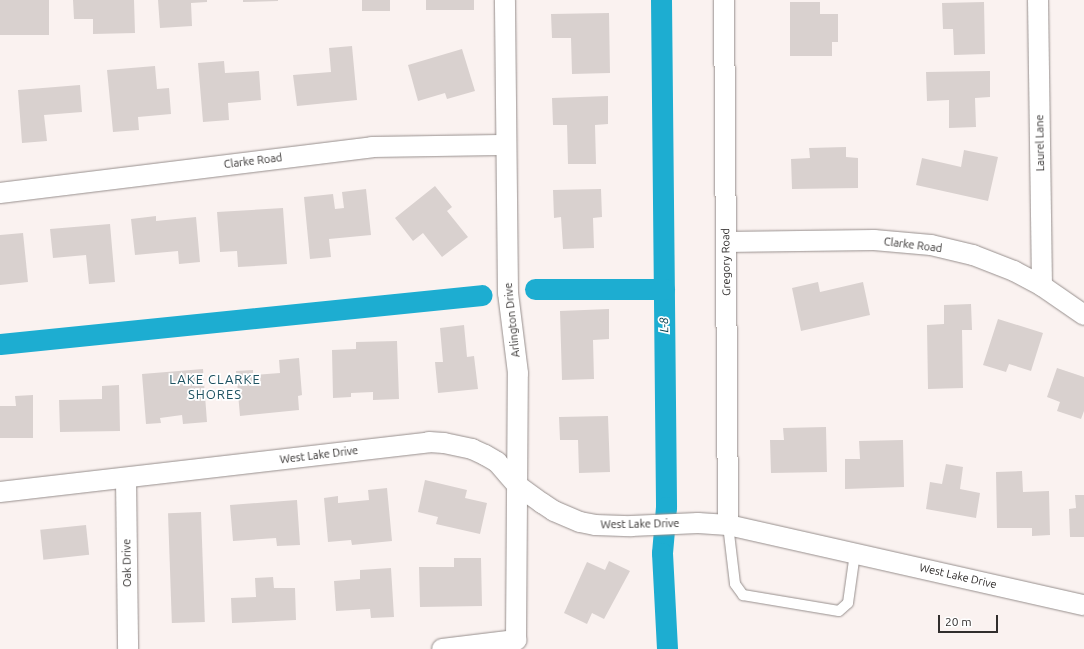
<!DOCTYPE html>
<html>
<head>
<meta charset="utf-8">
<style>
  body { margin:0 }
  #map { position:relative; width:1084px; height:649px; overflow:hidden; background:#faf2f0; font-family:Ubuntu,sans-serif }
  div>[style] { position:absolute }
  .canal>* { height:21px; margin:-10.5px; padding:0 10.5px; transform-origin:10.5px; border-radius:10.5px; background:#1dadd1 }
  .building>* { inset:0; background:#d9d1cf; transform-origin:0 0 }
  .roads { filter:drop-shadow(0 0 1px #978f8d) drop-shadow(0 0 1px #978f8d) }
  .service>* { height:10px; margin:-5px; padding:0 5px; transform-origin:5px; border-radius:5px; background:#fff }
  .minor>* { height:20px; margin:-10px; padding:0 10px; transform-origin:10px; border-radius:10px; background:#fff }
  span { translate:-50% -50%; white-space:nowrap; text-align:center; line-height:1.15; -webkit-text-stroke:3.5px #fff; paint-order:stroke }
  .street-label { font-size:11px; color:#312e2d }
  .water-label { font-size:12px; color:#064150; font-style:italic }
  .quarter-label { font-size:13px; color:#1e5261; letter-spacing:1px }
  .scale { position:absolute; left:938px; top:615px; width:60px; height:18px; box-sizing:border-box; border:2px solid #312e2d; border-top:0; padding-left:5px; font-size:12px; line-height:14px; white-space:nowrap; color:#312e2d; -webkit-text-stroke:3px #fff; paint-order:stroke }
</style>
</head>
<body>
<div id="map">
  <div class="canal">
    <div style="left:661px;top:0;width:507px;rotate:89.43deg"></div>
    <div style="left:666px;top:507px;width:46px;rotate:95deg"></div>
    <div style="left:662px;top:553px;width:96px;rotate:87deg"></div>
    <div style="left:535px;top:289px;width:129px"></div>
    <div style="left:0;top:344px;width:484px;rotate:-5.8deg"></div>
  </div>
  <div class="building">
    <div style="left:0;top:0;width:49px;height:35px"></div>
    <div style="clip-path:polygon(73px 0,134px 0,135px 33px,93px 34px,93px 19px,74px 19px)"></div>
    <div style="clip-path:polygon(158px 0,207px 0,207px 2px,191px 3px,192px 26px,160px 28px)"></div>
    <div style="clip-path:polygon(243px 0,278px 0,278px 1px,243px 2px)"></div>
    <div style="left:362px;top:0;width:28px;height:11px"></div>
    <div style="left:426px;top:0;width:48px;height:10px"></div>
    <div style="clip-path:polygon(790px 2px,820px 2px,820px 14px,838px 14px,838px 42px,832px 42px,832px 56px,790px 56px)"></div>
    <div style="clip-path:polygon(984px 2px,985px 54px,954px 55px,953px 29px,943px 29px,942px 3px)"></div>
    <div style="clip-path:polygon(609px 13px,610px 73px,572px 74px,571px 38px,552px 38px,551px 14px)"></div>
    <div style="clip-path:polygon(352px 46px,357px 100px,297px 106px,293px 75px,331px 72px,329px 48px)"></div>
    <div style="clip-path:polygon(462px 49px,475px 91px,447px 99px,445px 93px,418px 101px,408px 65px)"></div>
    <div style="clip-path:polygon(224px 61px,225px 73px,259px 71px,261px 100px,228px 103px,229px 120px,203px 122px,198px 63px)"></div>
    <div style="clip-path:polygon(155px 66px,157px 89px,169px 88px,171px 114px,138px 117px,139px 130px,113px 132px,107px 70px)"></div>
    <div style="clip-path:polygon(990px 71px,990px 97px,975px 98px,976px 127px,949px 128px,949px 100px,927px 101px,926px 72px)"></div>
    <div style="clip-path:polygon(80px 85px,82px 112px,44px 115px,47px 141px,22px 143px,18px 90px)"></div>
    <div style="clip-path:polygon(608px 96px,608px 124px,595px 125px,596px 164px,568px 164px,567px 125px,553px 125px,552px 98px)"></div>
    <div style="clip-path:polygon(846px 147px,846px 157px,858px 158px,858px 188px,792px 189px,791px 159px,810px 158px,809px 148px)"></div>
    <div style="clip-path:polygon(964px 150px,998px 157px,988px 201px,916px 185px,922px 158px,961px 167px)"></div>
    <div style="clip-path:polygon(435px 186px,452px 207px,447px 211px,468px 237px,442px 257px,423px 233px,413px 241px,395px 218px)"></div>
    <div style="clip-path:polygon(366px 189px,371px 235px,329px 239px,331px 257px,310px 259px,304px 197px,333px 194px,335px 209px,344px 208px,342px 192px)"></div>
    <div style="clip-path:polygon(601px 189px,602px 217px,593px 218px,594px 248px,563px 249px,561px 217px,554px 218px,553px 190px)"></div>
    <div style="clip-path:polygon(283px 208px,287px 264px,238px 267px,237px 251px,220px 252px,217px 212px)"></div>
    <div style="clip-path:polygon(156px 216px,156px 221px,196px 217px,200px 262px,179px 264px,178px 251px,135px 255px,131px 219px)"></div>
    <div style="clip-path:polygon(110px 224px,115px 282px,89px 284px,86px 255px,53px 258px,50px 229px)"></div>
    <div style="clip-path:polygon(23px 233px,28px 282px,0 285px,0 235px)"></div>
    <div style="clip-path:polygon(818px 282px,820px 292px,863px 282px,870px 315px,801px 331px,792px 288px)"></div>
    <div style="clip-path:polygon(971px 304px,972px 330px,962px 330px,963px 388px,928px 389px,927px 325px,944px 324px,944px 305px)"></div>
    <div style="clip-path:polygon(609px 309px,609px 339px,593px 340px,594px 379px,562px 380px,560px 311px)"></div>
    <div style="clip-path:polygon(998px 319px,1043px 333px,1031px 371px,1009px 364px,1006px 372px,983px 365px)"></div>
    <div style="clip-path:polygon(464px 325px,467px 357px,474px 356px,478px 389px,438px 393px,435px 362px,443px 362px,440px 328px)"></div>
    <div style="clip-path:polygon(397px 341px,399px 399px,373px 400px,373px 392px,351px 393px,351px 397px,333px 398px,332px 350px,356px 349px,356px 342px)"></div>
    <div style="clip-path:polygon(299px 358px,302px 395px,298px 396px,299px 410px,240px 416px,236px 371px,253px 370px,253px 375px,280px 373px,279px 360px)"></div>
    <div style="clip-path:polygon(1057px 368px,1084px 377px,1084px 411px,1081px 419px,1057px 411px,1060px 402px,1047px 397px)"></div>
    <div style="clip-path:polygon(203px 369px,207px 422px,183px 424px,182px 415px,160px 418px,161px 423px,146px 424px,142px 374px)"></div>
    <div style="clip-path:polygon(119px 385px,120px 431px,60px 432px,59px 400px,102px 399px,102px 386px)"></div>
    <div style="clip-path:polygon(33px 395px,33px 438px,0 438px,0 406px,16px 406px,15px 396px)"></div>
    <div style="clip-path:polygon(608px 416px,610px 472px,579px 473px,578px 440px,560px 440px,559px 417px)"></div>
    <div style="clip-path:polygon(826px 427px,827px 472px,771px 473px,770px 440px,784px 440px,783px 428px)"></div>
    <div style="clip-path:polygon(903px 440px,904px 487px,845px 489px,845px 459px,860px 459px,859px 441px)"></div>
    <div style="clip-path:polygon(946px 464px,963px 467px,960px 489px,980px 493px,976px 518px,926px 509px,930px 482px,942px 484px)"></div>
    <div style="clip-path:polygon(1022px 471px,1023px 492px,1049px 491px,1050px 535px,1032px 536px,1032px 528px,997px 528px,996px 472px)"></div>
    <div style="clip-path:polygon(425px 480px,467px 490px,465px 498px,487px 503px,480px 534px,436px 524px,438px 517px,418px 512px)"></div>
    <div style="clip-path:polygon(387px 488px,392px 541px,352px 545px,351px 540px,328px 542px,324px 498px,338px 496px,338px 503px,369px 500px,368px 490px)"></div>
    <div style="clip-path:polygon(1075px 495px,1084px 495px,1084px 537px,1070px 537px,1069px 509px,1076px 508px)"></div>
    <div style="clip-path:polygon(297px 500px,300px 545px,277px 546px,276px 538px,233px 541px,230px 505px)"></div>
    <div style="left:201px;top:512px;width:110px;height:33px;rotate:88deg"></div>
    <div style="left:86px;top:525px;width:30px;height:46px;rotate:84deg"></div>
    <div style="clip-path:polygon(454px 558px,481px 558px,482px 606px,420px 607px,419px 567px,454px 567px)"></div>
    <div style="clip-path:polygon(609px 561px,630px 571px,604px 619px,592px 613px,587px 624px,564px 613px,587px 562px,605px 570px)"></div>
    <div style="clip-path:polygon(391px 568px,394px 617px,371px 618px,370px 609px,336px 611px,334px 581px,360px 579px,360px 570px)"></div>
    <div style="clip-path:polygon(273px 577px,274px 588px,295px 588px,296px 620px,232px 623px,231px 598px,256px 597px,255px 578px)"></div>
  </div>
  <div class="roads">
    <div class="service">
      <div style="left:728px;top:525px;width:59px;rotate:83.2deg"></div>
      <div style="left:735px;top:584px;width:14px;rotate:54deg"></div>
      <div style="left:743px;top:595px;width:97px;rotate:9.5deg"></div>
      <div style="left:839px;top:611px;width:12px;rotate:-42deg"></div>
      <div style="left:848px;top:603px;width:50px;rotate:-82deg"></div>
    </div>
    <div class="minor">
      <div style="left:724px;top:0;width:525px;rotate:89.56deg"></div>
      <div style="left:1038px;top:0;width:286px;rotate:89.2deg"></div>
      <div style="left:0;top:193px;width:375px;rotate:-7deg"></div>
      <div style="left:372px;top:147px;width:134px;rotate:-0.9deg"></div>
      <div style="left:726px;top:242px;width:148px;rotate:-0.8deg"></div>
      <div style="left:874px;top:240px;width:57px;rotate:5deg"></div>
      <div style="left:931px;top:245px;width:43px;rotate:13.4deg"></div>
      <div style="left:973px;top:255px;width:44px;rotate:21.3deg"></div>
      <div style="left:1014px;top:271px;width:32px;rotate:28deg"></div>
      <div style="left:1042px;top:286px;width:51px;rotate:34.6deg"></div>
      <div style="left:126px;top:478px;width:171px;rotate:89.3deg"></div>
      <div style="left:0;top:492px;width:432px;rotate:-6.6deg"></div>
      <div style="left:429px;top:442px;width:15px;rotate:4deg"></div>
      <div style="left:444px;top:443px;width:29px;rotate:12deg"></div>
      <div style="left:472px;top:449px;width:14px;rotate:25deg"></div>
      <div style="left:485px;top:455px;width:14px;rotate:30deg"></div>
      <div style="left:497px;top:462px;width:30px;rotate:49deg"></div>
      <div style="left:517px;top:485px;width:31px;rotate:36deg"></div>
      <div style="left:542px;top:503px;width:14px;rotate:34deg"></div>
      <div style="left:554px;top:511px;width:28px;rotate:23deg"></div>
      <div style="left:580px;top:522px;width:15px;rotate:11deg"></div>
      <div style="left:595px;top:525px;width:36px;rotate:2deg"></div>
      <div style="left:631px;top:526px;width:67px;rotate:-2.6deg"></div>
      <div style="left:698px;top:523px;width:30px;rotate:4deg"></div>
      <div style="left:728px;top:525px;width:365px;rotate:12.7deg"></div>
      <div style="left:442px;top:649px;width:75px;rotate:-6.9deg"></div>
      <div style="left:516px;top:640px;width:267px;rotate:-89.6deg"></div>
      <div style="left:518px;top:373px;width:81px;rotate:-97.1deg"></div>
      <div style="left:508px;top:293px;width:293px;rotate:-90.6deg"></div>
    </div>
  </div>
  <div class="street-label">
    <span style="left:1040px;top:143px;rotate:-91deg">Laurel Lane</span>
    <span style="left:253px;top:161px;rotate:-7deg">Clarke Road</span>
    <span style="left:913px;top:245px;rotate:7deg">Clarke Road</span>
    <span style="left:726px;top:262px;rotate:-91deg">Gregory Road</span>
    <span style="left:512px;top:320px;rotate:-96deg">Arlington Drive</span>
    <span style="left:319px;top:455px;rotate:-7deg">West Lake Drive</span>
    <span style="left:640px;top:524px;rotate:-1deg">West Lake Drive</span>
    <span style="left:127px;top:563px;rotate:-91deg">Oak Drive</span>
    <span style="left:958px;top:576px;rotate:13deg">West Lake Drive</span>
  </div>
  <div class="water-label">
    <span style="left:664px;top:325px;rotate:-91deg">L-8</span>
  </div>
  <div class="quarter-label">
    <span style="left:215px;top:387px">LAKE CLARKE<br>SHORES</span>
  </div>
  <div class="scale">20 m</div>
</div>
</body>
</html>
